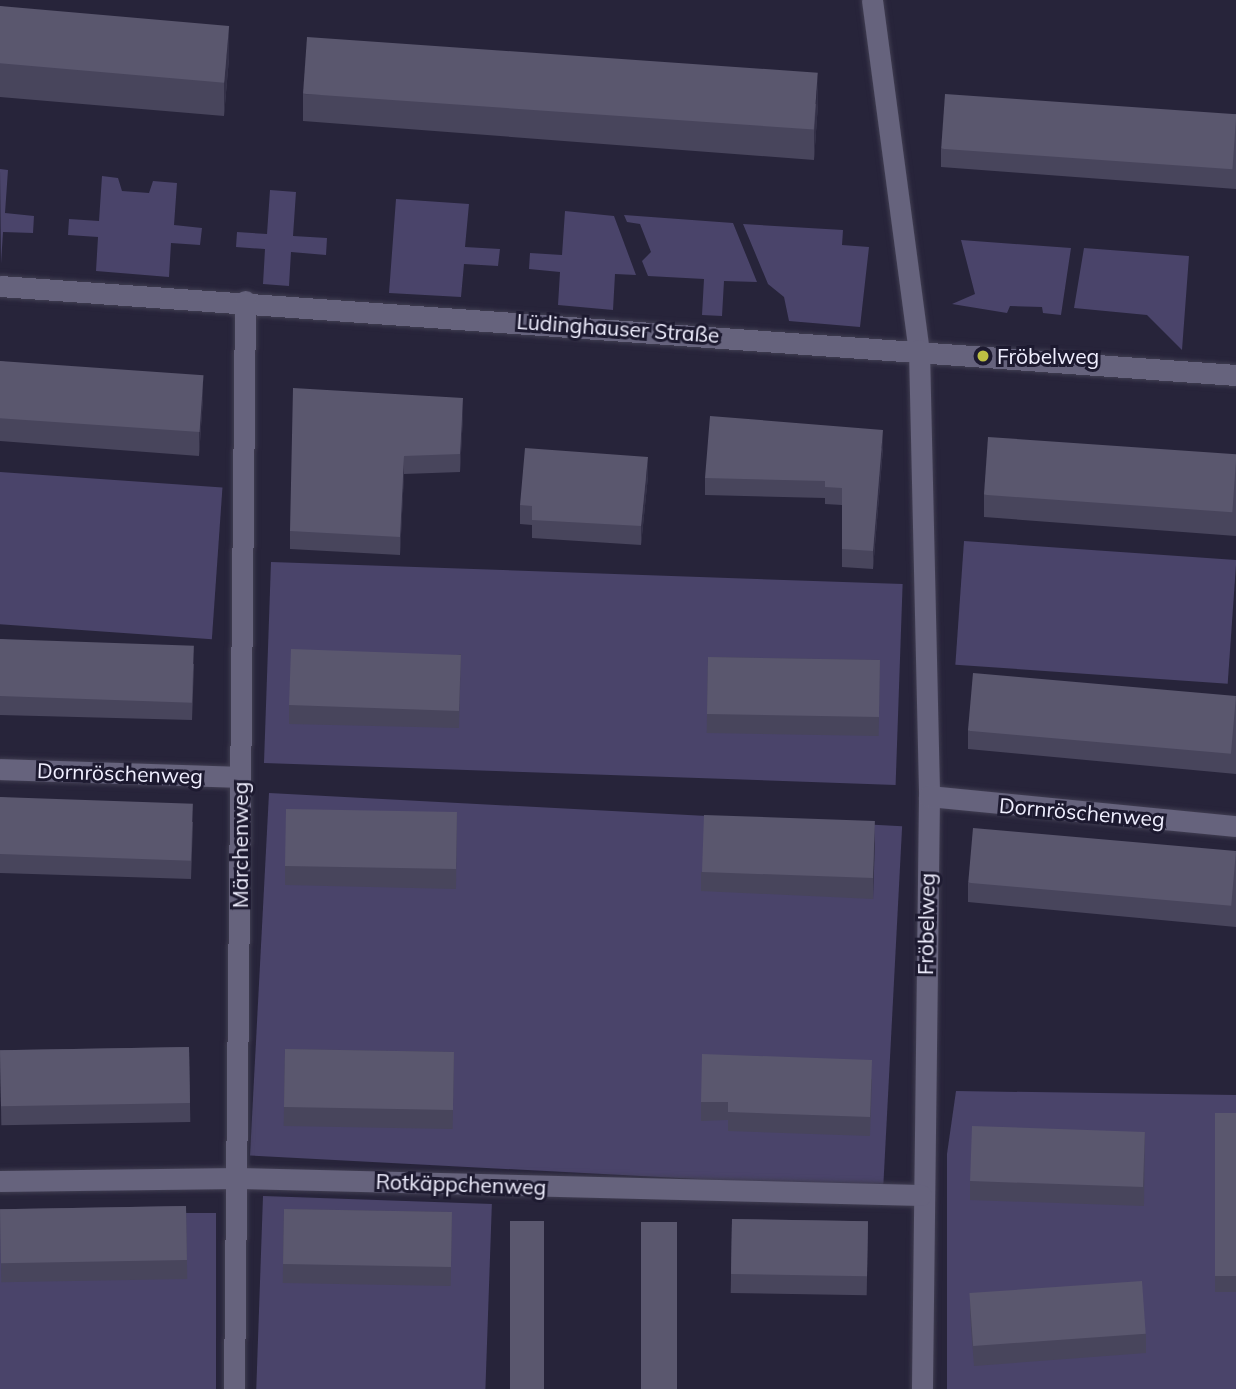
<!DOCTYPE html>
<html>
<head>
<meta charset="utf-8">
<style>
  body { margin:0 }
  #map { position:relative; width:1236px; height:1389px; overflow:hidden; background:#27243a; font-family:Mulish,sans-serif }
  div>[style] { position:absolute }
  .green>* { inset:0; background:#4a446a; transform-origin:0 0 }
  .roads { filter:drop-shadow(0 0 2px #413e52) drop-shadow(0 0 2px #413e52) }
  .minor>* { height:21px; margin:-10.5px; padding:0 10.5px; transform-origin:10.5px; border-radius:10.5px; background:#66637d }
  .wall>* { inset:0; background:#48455c; transform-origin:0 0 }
  .shaded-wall>* { inset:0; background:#333047 }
  .building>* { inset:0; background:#5a576e; transform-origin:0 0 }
  .dots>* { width:19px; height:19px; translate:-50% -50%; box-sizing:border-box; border:4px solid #1d1a30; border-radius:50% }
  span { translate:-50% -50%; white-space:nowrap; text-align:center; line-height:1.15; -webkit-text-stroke:6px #1d1a30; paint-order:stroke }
  .street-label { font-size:21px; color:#f0efff }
  .poi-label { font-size:21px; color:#f0efff }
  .left { translate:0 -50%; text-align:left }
</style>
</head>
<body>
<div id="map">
  <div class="green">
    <div style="clip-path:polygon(0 169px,8px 170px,5px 213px,34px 216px,33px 233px,3px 232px,1px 264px)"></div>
    <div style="clip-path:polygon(102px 176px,118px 178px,122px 191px,149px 193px,153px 181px,177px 183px,174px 225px,202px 228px,200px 245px,171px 243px,169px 277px,96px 271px,98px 237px,68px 235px,69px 219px,99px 221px)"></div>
    <div style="clip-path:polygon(270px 190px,296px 192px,293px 236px,327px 238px,326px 255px,291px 252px,289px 286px,263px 284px,265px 249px,236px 247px,237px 232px,267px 234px)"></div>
    <div style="clip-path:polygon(396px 199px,469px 204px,465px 247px,500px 249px,498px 266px,464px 264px,461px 297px,389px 293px)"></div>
    <div style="clip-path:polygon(565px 211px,614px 216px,636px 275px,615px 274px,613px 310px,558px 305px,560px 272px,529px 269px,530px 253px,562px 255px)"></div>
    <div style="clip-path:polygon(624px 215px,733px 223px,757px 282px,724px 281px,722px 316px,702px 315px,704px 279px,648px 276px,642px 261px,651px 252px,640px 224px,627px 222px)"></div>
    <div style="clip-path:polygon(743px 224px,843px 230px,842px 245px,869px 247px,860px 327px,789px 321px,784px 297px,768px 284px)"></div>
    <div style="clip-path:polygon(961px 240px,1071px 248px,1061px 315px,1043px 313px,1042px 307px,1010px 306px,1007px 313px,952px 304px,975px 294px)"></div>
    <div style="clip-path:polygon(1084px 248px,1189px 256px,1182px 350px,1147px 315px,1074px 308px)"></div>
    <div style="left:0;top:472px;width:223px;height:152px;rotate:4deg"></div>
    <div style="left:964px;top:541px;width:273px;height:124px;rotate:4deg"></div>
    <div style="left:271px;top:562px;width:632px;height:201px;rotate:2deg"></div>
    <div style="left:269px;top:793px;width:634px;height:363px;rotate:3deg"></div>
    <div style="clip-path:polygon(956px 1091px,1236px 1095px,1236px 1389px,947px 1389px,947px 1154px)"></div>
    <div style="left:263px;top:1196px;width:229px;height:193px;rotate:2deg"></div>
    <div style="left:0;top:1213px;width:216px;height:176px"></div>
  </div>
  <div class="roads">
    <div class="minor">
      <div style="left:872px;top:0;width:353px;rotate:82.4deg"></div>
      <div style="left:919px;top:350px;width:446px;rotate:88.7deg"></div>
      <div style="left:929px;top:796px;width:593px;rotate:90.68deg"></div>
      <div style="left:0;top:286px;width:1239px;rotate:4.12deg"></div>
      <div style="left:0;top:769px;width:240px;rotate:1.9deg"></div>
      <div style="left:929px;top:796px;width:308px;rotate:5.6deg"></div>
      <div style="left:0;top:1181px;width:239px;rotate:-0.7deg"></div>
      <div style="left:239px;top:1178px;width:682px;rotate:1.43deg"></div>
      <div style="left:234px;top:1389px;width:1088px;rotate:-89.42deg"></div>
    </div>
  </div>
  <div class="wall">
    <div style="clip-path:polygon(0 6px,229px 58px,224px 116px,0 97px)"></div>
    <div style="clip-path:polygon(303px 94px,818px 104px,814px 160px,303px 121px)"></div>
    <div style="clip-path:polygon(1236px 114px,1236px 189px,941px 167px,941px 149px)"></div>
    <div style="clip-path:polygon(0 361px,203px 398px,199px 456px,0 441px)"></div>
    <div style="clip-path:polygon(463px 415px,460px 472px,404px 474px,400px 555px,290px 549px,290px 531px)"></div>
    <div style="clip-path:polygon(883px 448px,873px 569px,842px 567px,842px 505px,825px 504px,825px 498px,705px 495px,705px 478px)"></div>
    <div style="clip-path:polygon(1236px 455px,1236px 536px,984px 517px,984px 495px)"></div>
    <div style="clip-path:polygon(648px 476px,641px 545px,532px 538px,532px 525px,520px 524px,520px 505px)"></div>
    <div style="clip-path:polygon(0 639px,194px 664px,192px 720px,0 715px)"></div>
    <div style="clip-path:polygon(461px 654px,459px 728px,289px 724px,289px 705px)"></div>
    <div style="left:708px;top:657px;width:172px;height:76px;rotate:1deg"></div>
    <div style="clip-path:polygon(1236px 698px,1236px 774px,968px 749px,968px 731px)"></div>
    <div style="clip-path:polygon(0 797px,193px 822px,191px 879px,0 873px)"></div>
    <div style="clip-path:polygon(457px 813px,456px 889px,285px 885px,285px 866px)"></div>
    <div style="clip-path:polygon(875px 841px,873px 899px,701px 891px,701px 872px)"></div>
    <div style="clip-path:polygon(1236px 853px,1236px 927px,968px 902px,968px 883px)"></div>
    <div style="left:189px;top:1047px;width:75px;height:189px;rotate:89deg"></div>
    <div style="left:285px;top:1049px;width:169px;height:77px;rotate:1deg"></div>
    <div style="clip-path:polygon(872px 1079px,870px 1136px,728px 1131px,728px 1120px,701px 1121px,701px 1102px)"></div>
    <div style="left:1215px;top:1113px;width:21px;height:179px"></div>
    <div style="clip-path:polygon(1145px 1132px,1144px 1206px,970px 1200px,970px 1181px)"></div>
    <div style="left:186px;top:1206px;width:73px;height:186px;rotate:89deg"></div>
    <div style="left:284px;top:1209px;width:168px;height:74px;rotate:1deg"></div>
    <div style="left:732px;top:1219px;width:136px;height:74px;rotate:1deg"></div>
    <div style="clip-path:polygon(970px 1295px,1146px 1334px,1146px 1353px,974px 1366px,970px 1314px)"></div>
  </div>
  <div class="shaded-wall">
    <div style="clip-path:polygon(229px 25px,229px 58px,224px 116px,224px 83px)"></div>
    <div style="clip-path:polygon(818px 76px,818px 104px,814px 160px,814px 133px)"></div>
    <div style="clip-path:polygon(203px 376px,203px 398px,199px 456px,199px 434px)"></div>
    <div style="clip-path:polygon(463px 398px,463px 415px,460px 472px,460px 454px)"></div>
    <div style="clip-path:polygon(883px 430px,883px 448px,873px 569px,873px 551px)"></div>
    <div style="clip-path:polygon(404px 456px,404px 474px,400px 555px,400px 537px)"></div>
    <div style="clip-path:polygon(648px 457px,648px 476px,641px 545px,641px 526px)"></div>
    <div style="clip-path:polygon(875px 822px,875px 841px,873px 899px,873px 880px)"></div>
  </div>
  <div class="building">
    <div style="left:0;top:6px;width:230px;height:57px;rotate:5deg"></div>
    <div style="left:307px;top:37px;width:512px;height:57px;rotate:4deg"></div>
    <div style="left:945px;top:94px;width:292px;height:55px;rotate:4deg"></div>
    <div style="left:0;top:361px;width:204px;height:57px;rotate:4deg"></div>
    <div style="clip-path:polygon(293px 388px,463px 398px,460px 454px,404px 456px,400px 537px,290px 531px)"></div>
    <div style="clip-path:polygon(710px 416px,883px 430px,873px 551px,842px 549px,842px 488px,825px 487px,825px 481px,705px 478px)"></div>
    <div style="left:988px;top:437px;width:249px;height:58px;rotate:4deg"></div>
    <div style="clip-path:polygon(525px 448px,648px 457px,641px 526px,532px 520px,532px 506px,520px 505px)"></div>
    <div style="left:0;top:639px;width:194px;height:57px;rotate:2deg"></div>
    <div style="left:291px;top:649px;width:170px;height:56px;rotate:2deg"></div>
    <div style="left:708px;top:657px;width:172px;height:57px;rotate:1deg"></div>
    <div style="left:973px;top:673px;width:264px;height:58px;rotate:5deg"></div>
    <div style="left:0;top:797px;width:193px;height:57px;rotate:2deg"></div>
    <div style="left:286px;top:809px;width:171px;height:57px;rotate:1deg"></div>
    <div style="left:704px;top:815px;width:171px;height:57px;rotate:2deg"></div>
    <div style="left:973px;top:828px;width:264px;height:55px;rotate:5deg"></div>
    <div style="left:189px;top:1047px;width:56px;height:189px;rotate:89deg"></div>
    <div style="left:285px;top:1049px;width:169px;height:58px;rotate:1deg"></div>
    <div style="clip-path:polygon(702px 1054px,872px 1060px,870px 1117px,728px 1112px,728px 1102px,701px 1102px)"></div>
    <div style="left:1215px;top:1113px;width:21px;height:163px"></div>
    <div style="left:972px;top:1126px;width:173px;height:55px;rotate:2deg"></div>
    <div style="left:186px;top:1206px;width:54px;height:186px;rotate:89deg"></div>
    <div style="left:284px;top:1209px;width:168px;height:55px;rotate:1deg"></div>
    <div style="left:732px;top:1219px;width:136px;height:55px;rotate:1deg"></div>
    <div style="left:510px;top:1221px;width:34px;height:168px"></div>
    <div style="left:641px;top:1222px;width:36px;height:167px"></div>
    <div style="left:1142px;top:1281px;width:53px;height:173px;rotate:86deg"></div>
  </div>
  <div class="dots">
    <div style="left:983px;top:356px;background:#bdbf43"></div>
  </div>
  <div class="street-label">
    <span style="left:618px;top:328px;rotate:4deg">Lüdinghauser Straße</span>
    <span style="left:120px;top:773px;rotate:2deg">Dornröschenweg</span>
    <span style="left:1082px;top:812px;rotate:5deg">Dornröschenweg</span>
    <span style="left:240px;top:845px;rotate:-90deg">Märchenweg</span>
    <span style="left:926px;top:924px;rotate:-89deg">Fröbelweg</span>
    <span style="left:461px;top:1184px;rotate:2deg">Rotkäppchenweg</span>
  </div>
  <div class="poi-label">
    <span class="left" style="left:997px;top:356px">Fröbelweg</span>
  </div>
</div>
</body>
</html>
